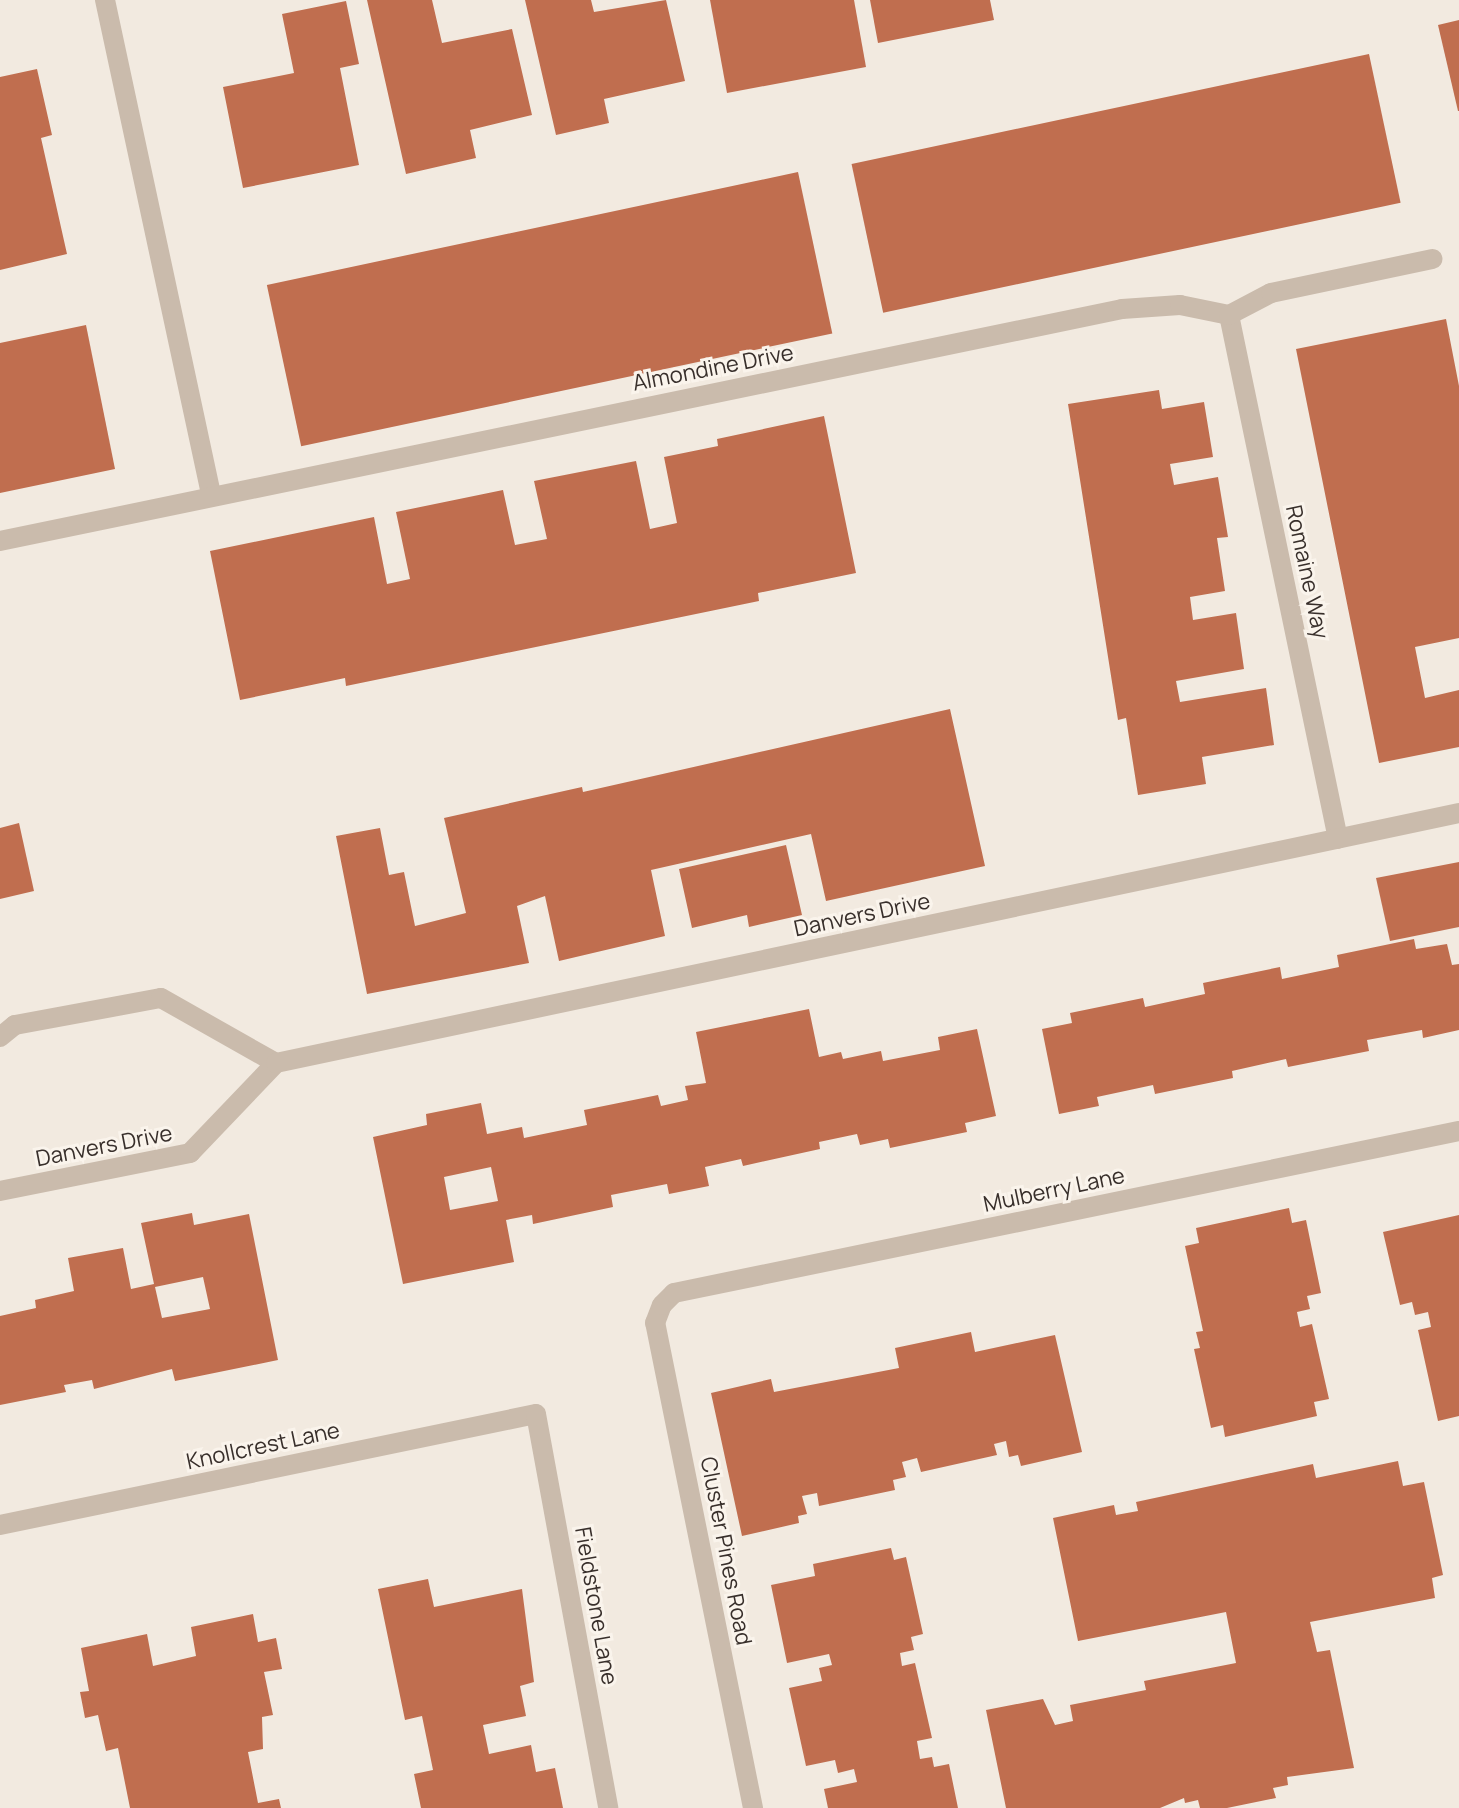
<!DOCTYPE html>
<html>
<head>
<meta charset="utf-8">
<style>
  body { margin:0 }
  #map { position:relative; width:1459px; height:1808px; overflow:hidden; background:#f2eae0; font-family:Manrope,sans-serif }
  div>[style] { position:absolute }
  .building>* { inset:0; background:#c06e4f; transform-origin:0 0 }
  .service>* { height:20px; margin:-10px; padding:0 10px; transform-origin:10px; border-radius:10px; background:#cabbac }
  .minor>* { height:20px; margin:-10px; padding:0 10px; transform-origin:10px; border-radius:10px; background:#cabbac }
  span { translate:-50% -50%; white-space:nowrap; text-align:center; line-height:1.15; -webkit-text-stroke:6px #faf4ec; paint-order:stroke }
  .street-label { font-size:22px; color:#382f2b }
</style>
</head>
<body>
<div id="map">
  <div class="building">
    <div style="clip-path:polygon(367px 0,432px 0,442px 43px,512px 29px,532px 115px,470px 130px,476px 158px,406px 174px)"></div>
    <div style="clip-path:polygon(525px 0,591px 0,594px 12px,666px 0,685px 81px,604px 99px,609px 123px,556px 135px)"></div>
    <div style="clip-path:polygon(710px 0,854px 0,866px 67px,727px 93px)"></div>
    <div style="clip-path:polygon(870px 0,990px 0,994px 20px,878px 43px)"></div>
    <div style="clip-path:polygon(346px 1px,359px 64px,340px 68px,359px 165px,243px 188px,223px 87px,294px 73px,282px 14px)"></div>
    <div style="clip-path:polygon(1459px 20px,1459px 111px,1458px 111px,1438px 25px)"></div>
    <div style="left:1369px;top:54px;width:152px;height:529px;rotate:78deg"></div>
    <div style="clip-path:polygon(37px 69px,52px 135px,41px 138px,67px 254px,0 270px,0 77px)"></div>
    <div style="left:798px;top:172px;width:165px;height:543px;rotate:78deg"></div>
    <div style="clip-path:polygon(1446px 319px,1459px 386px,1459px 638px,1415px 647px,1425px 698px,1459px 690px,1459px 747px,1379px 763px,1296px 349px)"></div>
    <div style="clip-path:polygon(86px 325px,115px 469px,0 493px,0 343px)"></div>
    <div style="clip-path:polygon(1159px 390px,1162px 409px,1204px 402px,1213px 457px,1170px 464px,1174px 485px,1218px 477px,1228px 537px,1217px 538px,1225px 591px,1190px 597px,1193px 620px,1236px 613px,1244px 669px,1176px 681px,1180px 702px,1266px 688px,1274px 745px,1202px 757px,1206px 784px,1138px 795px,1126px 718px,1118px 720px,1068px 404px)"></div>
    <div style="clip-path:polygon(824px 416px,856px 573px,758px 593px,759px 601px,346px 686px,345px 678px,240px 700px,210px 551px,374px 517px,387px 584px,410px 579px,396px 512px,503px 490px,515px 545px,547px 539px,534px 481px,636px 461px,650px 529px,677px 523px,664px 457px,718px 446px,717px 439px)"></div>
    <div style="clip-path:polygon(950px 709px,985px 866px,826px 901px,811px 834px,651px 870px,665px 936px,559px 961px,545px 896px,517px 906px,529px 963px,367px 994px,336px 836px,380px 828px,389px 875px,404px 872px,415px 926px,466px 913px,444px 818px,582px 787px,583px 792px)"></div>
    <div style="clip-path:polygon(19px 823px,34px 891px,0 899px,0 828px)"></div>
    <div style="clip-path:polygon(786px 845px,802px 915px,749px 927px,747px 915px,692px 928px,679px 869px)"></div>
    <div style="clip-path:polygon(1459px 862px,1459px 927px,1390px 941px,1376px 878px)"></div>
    <div style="clip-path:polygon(1414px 939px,1416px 949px,1447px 944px,1452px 965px,1459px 964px,1459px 1030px,1423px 1038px,1422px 1030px,1367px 1040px,1369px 1051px,1288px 1067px,1286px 1059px,1232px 1071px,1233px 1078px,1155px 1094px,1153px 1085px,1097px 1097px,1099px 1106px,1059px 1114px,1042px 1029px,1072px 1023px,1070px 1013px,1143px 998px,1145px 1007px,1205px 994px,1203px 983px,1280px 967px,1282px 979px,1339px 967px,1337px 955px)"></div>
    <div style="clip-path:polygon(evenodd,809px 1009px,819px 1057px,841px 1052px,843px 1059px,881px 1051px,883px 1061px,940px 1050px,938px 1037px,977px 1029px,996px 1116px,965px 1123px,967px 1132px,890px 1148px,888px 1139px,860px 1145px,857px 1134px,819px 1142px,820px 1149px,743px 1166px,741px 1159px,705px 1167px,709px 1186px,669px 1194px,667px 1184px,611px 1195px,613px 1207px,533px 1224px,532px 1215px,506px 1220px,514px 1262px,403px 1284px,373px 1137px,427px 1125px,426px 1114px,481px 1103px,487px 1134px,522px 1127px,524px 1138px,587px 1125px,584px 1110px,658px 1095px,661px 1106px,688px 1100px,685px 1086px,706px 1083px,696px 1032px,809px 1009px,491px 1167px,498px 1201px,450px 1210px,444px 1177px,491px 1167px)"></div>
    <div style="clip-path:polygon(1289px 1208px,1292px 1223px,1306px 1220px,1321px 1293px,1307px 1296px,1310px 1309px,1297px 1312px,1300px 1327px,1312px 1324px,1329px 1399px,1314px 1402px,1317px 1416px,1225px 1437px,1223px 1425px,1211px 1428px,1194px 1349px,1200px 1348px,1196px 1332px,1203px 1331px,1185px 1246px,1199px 1243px,1196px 1228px)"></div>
    <div style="clip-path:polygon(evenodd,192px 1213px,194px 1225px,249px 1214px,278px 1360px,175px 1381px,172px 1369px,94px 1389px,92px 1380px,64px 1385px,66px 1392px,0 1405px,0 1316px,36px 1308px,35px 1300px,74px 1291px,68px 1258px,123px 1248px,131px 1289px,154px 1284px,141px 1223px,192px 1213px,203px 1277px,210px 1309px,162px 1318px,155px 1287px,203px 1277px)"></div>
    <div style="clip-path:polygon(1459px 1215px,1459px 1416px,1438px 1421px,1418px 1330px,1431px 1327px,1428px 1312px,1415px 1315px,1412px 1302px,1400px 1305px,1383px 1232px)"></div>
    <div style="clip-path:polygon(971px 1332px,975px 1352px,1055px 1335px,1082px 1452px,1021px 1466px,1018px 1455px,1009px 1457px,1006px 1441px,994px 1444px,997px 1455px,921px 1472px,917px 1458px,902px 1462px,906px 1477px,893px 1480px,895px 1490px,819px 1506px,817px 1493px,802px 1496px,807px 1514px,798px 1516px,799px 1523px,742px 1536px,711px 1393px,771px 1379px,774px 1392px,899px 1368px,895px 1348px)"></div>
    <div style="clip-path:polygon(1398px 1461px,1403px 1486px,1424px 1482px,1443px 1575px,1432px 1578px,1435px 1598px,1310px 1622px,1317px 1652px,1330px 1650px,1354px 1768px,1287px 1777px,1288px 1785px,1273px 1788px,1276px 1798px,1227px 1808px,1200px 1808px,1198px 1800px,1185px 1803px,1184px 1798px,1160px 1808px,1006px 1808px,986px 1710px,1043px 1699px,1055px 1725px,1073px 1721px,1070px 1705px,1146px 1690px,1144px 1681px,1236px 1663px,1226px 1612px,1078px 1641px,1053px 1518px,1114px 1505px,1116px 1515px,1138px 1511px,1136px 1502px,1313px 1464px,1316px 1478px)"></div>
    <div style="clip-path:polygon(891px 1548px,894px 1560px,906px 1557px,923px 1634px,911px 1637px,914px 1650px,900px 1653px,902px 1666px,915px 1663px,932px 1738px,917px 1741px,920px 1759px,932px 1757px,934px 1767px,949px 1764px,958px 1808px,828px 1808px,824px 1789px,857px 1782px,854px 1769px,838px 1773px,835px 1760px,806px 1766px,789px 1688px,822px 1681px,819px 1668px,832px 1665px,829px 1654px,787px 1663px,771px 1585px,815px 1576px,813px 1564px)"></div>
    <div style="clip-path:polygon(428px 1579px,434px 1607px,522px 1589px,534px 1682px,520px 1686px,526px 1716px,483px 1725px,489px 1754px,531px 1745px,536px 1772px,555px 1768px,563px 1808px,421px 1808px,414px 1774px,433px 1770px,422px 1716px,405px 1720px,378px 1589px)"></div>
    <div style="clip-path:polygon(253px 1614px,258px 1642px,276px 1638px,282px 1669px,264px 1672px,273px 1715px,262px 1717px,263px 1749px,248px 1752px,258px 1803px,279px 1799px,281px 1808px,130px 1808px,118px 1748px,106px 1751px,98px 1715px,85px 1718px,80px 1692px,89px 1691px,81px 1648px,147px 1634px,153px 1666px,196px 1656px,191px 1627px)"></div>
  </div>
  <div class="service">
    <div style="left:105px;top:0;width:505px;rotate:77.89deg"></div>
  </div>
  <div class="minor">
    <div style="left:1229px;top:315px;width:535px;rotate:78.25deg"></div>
    <div style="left:0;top:541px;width:1146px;rotate:-11.68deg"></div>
    <div style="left:1122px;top:309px;width:58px;rotate:-3.9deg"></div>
    <div style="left:1180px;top:305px;width:50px;rotate:11.5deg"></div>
    <div style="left:1229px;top:315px;width:47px;rotate:-27.6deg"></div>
    <div style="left:1271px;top:293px;width:165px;rotate:-11.9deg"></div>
    <div style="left:0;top:1037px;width:19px;rotate:-39deg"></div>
    <div style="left:15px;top:1025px;width:148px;rotate:-10.5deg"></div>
    <div style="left:161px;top:998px;width:132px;rotate:29.5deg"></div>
    <div style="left:0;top:1191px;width:194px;rotate:-11.3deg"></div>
    <div style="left:190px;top:1153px;width:124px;rotate:-46.3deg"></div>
    <div style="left:276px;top:1063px;width:1209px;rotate:-11.93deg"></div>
    <div style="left:0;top:1525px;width:547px;rotate:-11.7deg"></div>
    <div style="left:536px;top:1414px;width:401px;rotate:79.6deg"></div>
    <div style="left:753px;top:1808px;width:495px;rotate:-101.4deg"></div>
    <div style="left:655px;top:1323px;width:19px;rotate:-69deg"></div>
    <div style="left:662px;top:1305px;width:17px;rotate:-45deg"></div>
    <div style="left:674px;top:1293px;width:802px;rotate:-11.66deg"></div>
  </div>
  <div class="street-label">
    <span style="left:713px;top:368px;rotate:-11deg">Almondine Drive</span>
    <span style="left:1307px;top:572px;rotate:78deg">Romaine Way</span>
    <span style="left:862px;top:915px;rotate:-12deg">Danvers Drive</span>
    <span style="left:104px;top:1146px;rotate:-11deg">Danvers Drive</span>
    <span style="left:1054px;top:1190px;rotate:-12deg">Mulberry Lane</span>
    <span style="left:263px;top:1446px;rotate:-12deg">Knollcrest Lane</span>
    <span style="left:726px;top:1551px;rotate:79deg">Cluster Pines Road</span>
    <span style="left:596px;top:1606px;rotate:80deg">Fieldstone Lane</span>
  </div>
</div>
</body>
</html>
